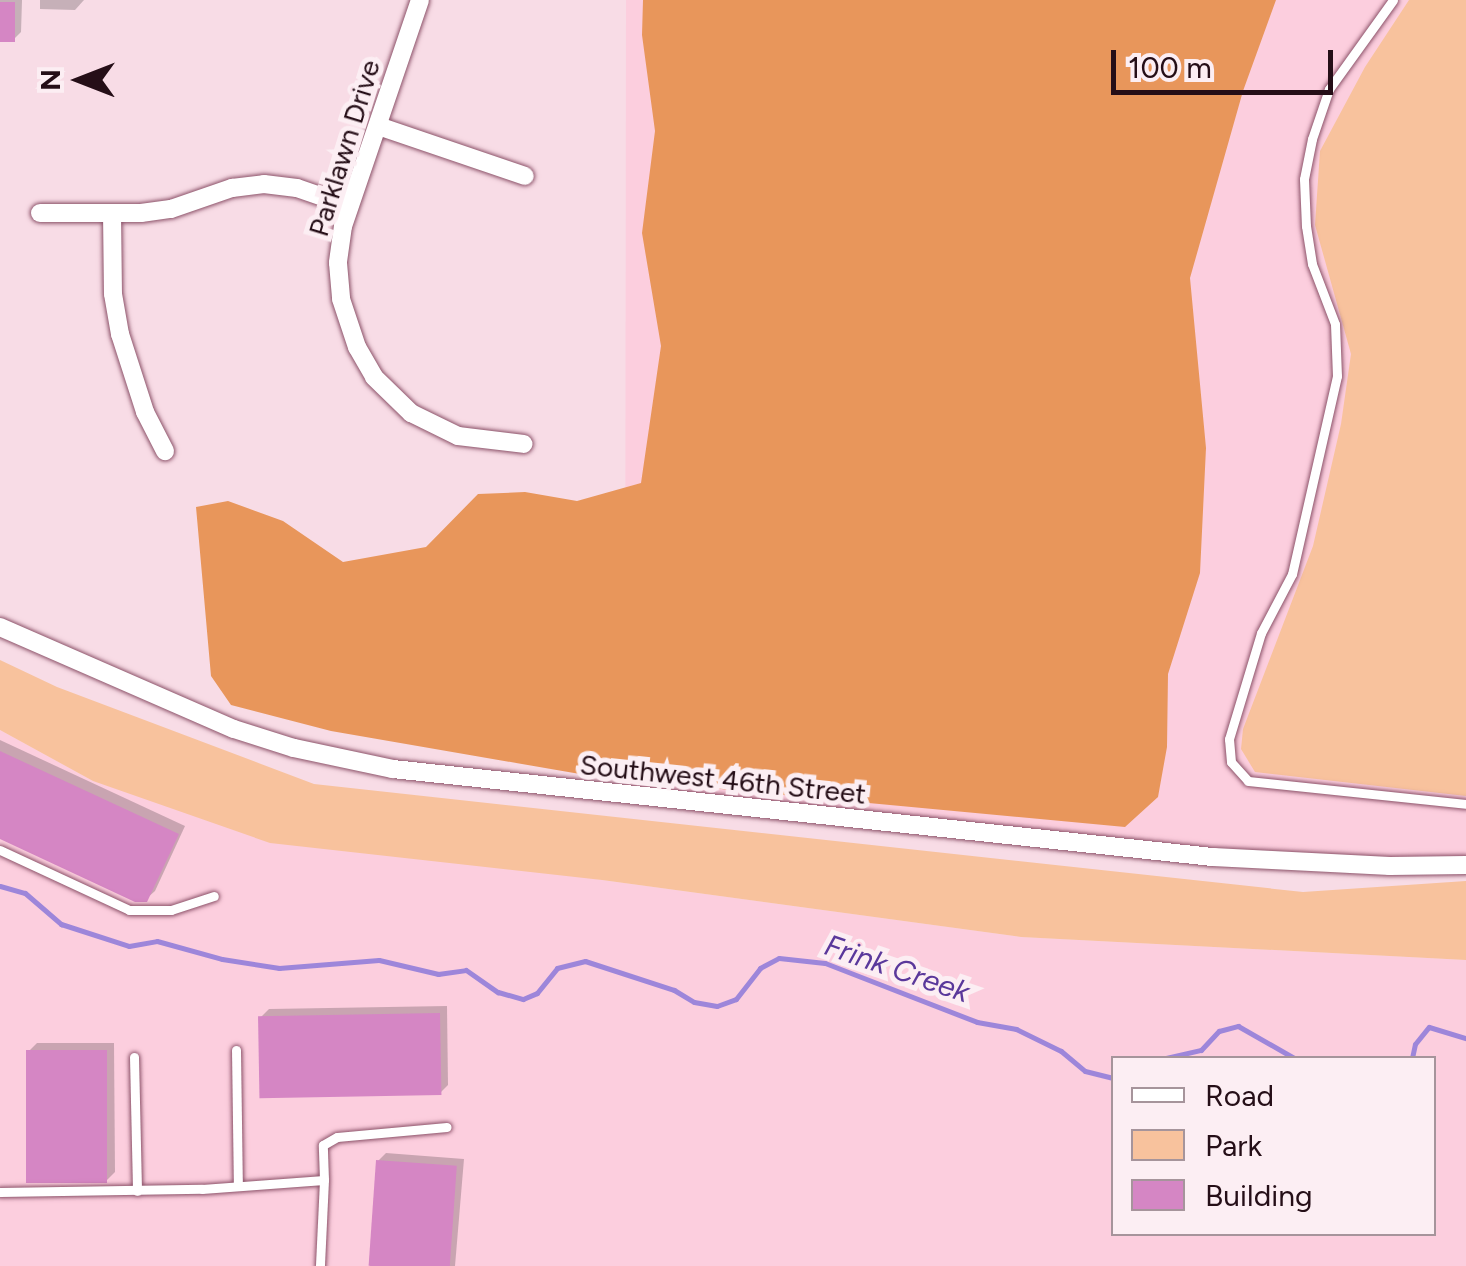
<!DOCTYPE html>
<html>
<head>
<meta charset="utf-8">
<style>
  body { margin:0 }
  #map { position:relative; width:1466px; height:1266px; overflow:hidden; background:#f8dce6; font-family:Figtree,sans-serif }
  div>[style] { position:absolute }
  .built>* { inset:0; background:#fccede }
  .green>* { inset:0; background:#f8c29d }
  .forest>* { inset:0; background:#e8965b }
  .shadow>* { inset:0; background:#0003 }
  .stream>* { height:5px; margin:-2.5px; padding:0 2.5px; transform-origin:2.5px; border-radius:2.5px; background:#9d86da }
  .building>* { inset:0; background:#d586c4; transform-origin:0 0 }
  .roads { filter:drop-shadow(0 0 2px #8c5269) drop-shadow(0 0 2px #8c5269) }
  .service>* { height:9px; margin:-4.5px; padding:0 4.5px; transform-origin:4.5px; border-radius:4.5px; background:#fff }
  .minor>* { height:18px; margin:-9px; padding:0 9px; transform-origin:9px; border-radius:9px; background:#fff }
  span { translate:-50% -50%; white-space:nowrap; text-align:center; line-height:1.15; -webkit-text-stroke:10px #fceef3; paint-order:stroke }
  .street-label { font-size:28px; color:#250e17 }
  .water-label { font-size:30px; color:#5a389b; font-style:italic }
  .legend { position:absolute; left:1111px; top:1056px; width:325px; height:180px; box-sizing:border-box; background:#fceef3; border:2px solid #a6949b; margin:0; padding:12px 18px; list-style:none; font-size:30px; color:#250e17 }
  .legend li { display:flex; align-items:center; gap:20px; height:50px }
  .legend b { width:50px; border:2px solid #a6949b }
  .north { position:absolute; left:30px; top:30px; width:100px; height:100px; -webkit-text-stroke:8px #fceef3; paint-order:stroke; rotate:270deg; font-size:28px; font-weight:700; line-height:40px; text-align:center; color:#250e17 }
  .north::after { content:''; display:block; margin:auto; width:35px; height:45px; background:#250e17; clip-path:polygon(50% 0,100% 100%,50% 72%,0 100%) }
  .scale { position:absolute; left:1111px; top:50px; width:222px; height:45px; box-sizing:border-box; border:5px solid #250e17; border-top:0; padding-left:12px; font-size:30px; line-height:35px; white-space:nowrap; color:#250e17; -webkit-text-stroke:8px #fceef3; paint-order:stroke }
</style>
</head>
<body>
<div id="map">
  <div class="built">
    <div style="clip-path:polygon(626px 0,1466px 0,1466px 865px,1390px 866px,625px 796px)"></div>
    <div style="clip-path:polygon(evenodd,0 730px,93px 781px,602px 880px,1021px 937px,1466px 960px,1466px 1266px,0 1266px,0 730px,1114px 1058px,1434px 1058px,1434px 1234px,1114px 1234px,1114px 1058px)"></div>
  </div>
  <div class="green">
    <div style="clip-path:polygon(1409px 0,1466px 0,1466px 796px,1255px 772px,1241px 749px,1243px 729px,1313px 546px,1341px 424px,1351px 354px,1315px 225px,1320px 151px,1365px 67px)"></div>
    <div style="clip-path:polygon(0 660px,57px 687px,314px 784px,1303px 892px,1466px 881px,1466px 960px,1021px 937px,602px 880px,270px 843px,93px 781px,0 730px)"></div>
  </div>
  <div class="forest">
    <div style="clip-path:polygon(643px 0,1276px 0,1243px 91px,1190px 278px,1206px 448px,1200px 573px,1168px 674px,1167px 747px,1158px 797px,1125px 827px,603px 778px,331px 731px,231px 705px,211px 676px,196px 507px,228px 501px,283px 521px,343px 562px,426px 547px,478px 494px,525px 492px,577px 501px,641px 483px,661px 346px,642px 233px,655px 131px,642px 35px)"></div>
  </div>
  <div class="shadow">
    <div style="clip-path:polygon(0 0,22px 0,21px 32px,13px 40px,0 40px)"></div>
    <div style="clip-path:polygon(40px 0,84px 0,75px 10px,40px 9px)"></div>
    <div style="clip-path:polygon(0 740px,185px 826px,155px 891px,146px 899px,0 837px)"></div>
    <div style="clip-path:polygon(447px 1006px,448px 1085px,440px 1093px,261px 1017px,269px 1009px)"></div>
    <div style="clip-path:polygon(37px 1043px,114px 1043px,115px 1172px,107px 1180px,29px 1051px)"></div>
    <div style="clip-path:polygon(386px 1153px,464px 1159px,455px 1266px,370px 1266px,378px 1161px)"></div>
  </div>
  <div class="stream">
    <div style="left:0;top:886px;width:26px;rotate:16deg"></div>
    <div style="left:25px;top:893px;width:48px;rotate:40.7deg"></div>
    <div style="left:61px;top:924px;width:71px;rotate:17.9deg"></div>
    <div style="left:129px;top:946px;width:28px;rotate:-10deg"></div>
    <div style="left:157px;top:941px;width:67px;rotate:15.5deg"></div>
    <div style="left:222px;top:959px;width:58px;rotate:9deg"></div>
    <div style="left:279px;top:968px;width:100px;rotate:-4.6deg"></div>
    <div style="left:379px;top:960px;width:61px;rotate:13.3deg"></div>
    <div style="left:438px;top:974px;width:28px;rotate:-8deg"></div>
    <div style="left:466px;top:970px;width:39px;rotate:35deg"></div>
    <div style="left:498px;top:992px;width:26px;rotate:16deg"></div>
    <div style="left:523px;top:999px;width:15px;rotate:-23deg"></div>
    <div style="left:537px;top:993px;width:32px;rotate:-51deg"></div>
    <div style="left:557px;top:968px;width:29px;rotate:-14deg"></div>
    <div style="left:585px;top:961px;width:94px;rotate:18deg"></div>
    <div style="left:674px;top:990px;width:23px;rotate:31deg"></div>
    <div style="left:694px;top:1002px;width:23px;rotate:10deg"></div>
    <div style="left:717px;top:1006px;width:20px;rotate:-20deg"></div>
    <div style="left:736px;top:999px;width:39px;rotate:-52deg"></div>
    <div style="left:760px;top:968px;width:21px;rotate:-28deg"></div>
    <div style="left:779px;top:958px;width:46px;rotate:6.2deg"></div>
    <div style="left:825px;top:963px;width:163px;rotate:21.2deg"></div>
    <div style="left:977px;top:1022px;width:40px;rotate:10deg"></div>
    <div style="left:1016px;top:1029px;width:50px;rotate:26.1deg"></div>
    <div style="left:1061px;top:1051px;width:31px;rotate:40deg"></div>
    <div style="left:1085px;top:1071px;width:30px;rotate:14deg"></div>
    <div style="left:1166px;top:1058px;width:36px;rotate:-13deg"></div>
    <div style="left:1201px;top:1050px;width:26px;rotate:-47deg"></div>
    <div style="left:1219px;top:1031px;width:20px;rotate:-15deg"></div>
    <div style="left:1238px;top:1026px;width:64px;rotate:29.7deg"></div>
    <div style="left:1412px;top:1058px;width:14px;rotate:-78deg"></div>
    <div style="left:1415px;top:1044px;width:22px;rotate:-51deg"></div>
    <div style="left:1429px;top:1027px;width:39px;rotate:17deg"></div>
  </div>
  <div class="building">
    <div style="left:0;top:2px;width:15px;height:40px"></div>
    <div style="clip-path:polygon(0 751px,179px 834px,147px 902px,135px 902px,0 839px)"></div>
    <div style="left:440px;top:1013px;width:82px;height:182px;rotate:89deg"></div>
    <div style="left:26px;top:1050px;width:81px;height:133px"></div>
    <div style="left:376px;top:1160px;width:81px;height:106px;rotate:4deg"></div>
  </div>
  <div class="roads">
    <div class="service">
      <div style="left:1393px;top:0;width:110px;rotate:125.7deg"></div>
      <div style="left:1329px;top:89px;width:53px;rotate:108.8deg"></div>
      <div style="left:1312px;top:139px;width:41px;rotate:101.3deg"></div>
      <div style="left:1304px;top:179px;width:47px;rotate:87.6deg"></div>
      <div style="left:1306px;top:226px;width:38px;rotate:81deg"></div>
      <div style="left:1312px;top:264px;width:64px;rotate:69deg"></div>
      <div style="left:1335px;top:324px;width:52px;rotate:87.8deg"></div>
      <div style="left:1337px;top:376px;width:203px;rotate:102.8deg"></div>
      <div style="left:1292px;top:574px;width:67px;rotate:117.7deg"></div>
      <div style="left:1261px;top:633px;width:111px;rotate:106.8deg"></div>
      <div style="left:1229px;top:739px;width:23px;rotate:85deg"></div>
      <div style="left:1231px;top:762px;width:25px;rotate:48deg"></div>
      <div style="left:1248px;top:781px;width:219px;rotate:6deg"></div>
      <div style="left:0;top:850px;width:142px;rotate:24.9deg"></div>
      <div style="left:129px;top:910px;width:42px"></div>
      <div style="left:171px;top:910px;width:45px;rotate:-18deg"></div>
      <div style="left:236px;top:1050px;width:136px;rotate:89.2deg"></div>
      <div style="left:134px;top:1057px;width:134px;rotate:88.7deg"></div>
      <div style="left:324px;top:1180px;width:35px;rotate:-92deg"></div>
      <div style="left:323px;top:1145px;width:16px;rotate:-30deg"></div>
      <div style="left:337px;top:1137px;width:110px;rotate:-5.2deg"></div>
      <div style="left:0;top:1192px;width:202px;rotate:-0.9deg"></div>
      <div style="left:202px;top:1189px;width:122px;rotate:-4.2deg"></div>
      <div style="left:324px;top:1180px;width:86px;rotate:92.7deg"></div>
    </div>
    <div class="minor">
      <div style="left:420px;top:0;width:239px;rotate:108.8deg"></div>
      <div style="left:343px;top:226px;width:37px;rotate:98deg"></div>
      <div style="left:338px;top:263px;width:36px;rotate:85deg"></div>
      <div style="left:341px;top:299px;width:51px;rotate:71.6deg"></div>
      <div style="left:357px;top:347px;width:34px;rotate:60deg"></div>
      <div style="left:374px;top:377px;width:52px;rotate:44.2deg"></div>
      <div style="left:411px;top:413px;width:52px;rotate:26.1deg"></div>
      <div style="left:458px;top:436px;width:66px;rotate:6.9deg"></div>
      <div style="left:378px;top:126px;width:155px;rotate:18.8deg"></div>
      <div style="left:40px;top:213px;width:101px"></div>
      <div style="left:141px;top:213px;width:30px;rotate:-8deg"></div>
      <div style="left:171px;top:209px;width:65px;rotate:-19deg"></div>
      <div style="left:232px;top:188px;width:32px;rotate:-7deg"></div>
      <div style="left:264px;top:184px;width:33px;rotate:7deg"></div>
      <div style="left:297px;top:188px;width:55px;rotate:19.1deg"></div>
      <div style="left:112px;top:213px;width:81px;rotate:89.3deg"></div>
      <div style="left:113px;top:294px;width:41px;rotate:80.1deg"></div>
      <div style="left:120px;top:334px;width:82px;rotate:72.2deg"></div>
      <div style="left:145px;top:412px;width:44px;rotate:62.9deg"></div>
      <div style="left:0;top:627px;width:255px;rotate:23.6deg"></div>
      <div style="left:234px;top:729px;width:63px;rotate:17.6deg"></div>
      <div style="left:294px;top:748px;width:101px;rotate:12deg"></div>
      <div style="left:393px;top:769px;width:825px;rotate:6.13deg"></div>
      <div style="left:1213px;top:857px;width:177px;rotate:2.9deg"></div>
      <div style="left:1390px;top:866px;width:76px;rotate:-0.8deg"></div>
    </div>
  </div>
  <div class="street-label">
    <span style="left:344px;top:148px;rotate:-73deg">Parklawn Drive</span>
    <span style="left:723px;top:779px;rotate:6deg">Southwest 46th Street</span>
  </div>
  <div class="water-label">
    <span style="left:897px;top:969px;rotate:19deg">Frink Creek</span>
  </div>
  <ul class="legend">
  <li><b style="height:12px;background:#fff"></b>Road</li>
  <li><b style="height:28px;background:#f8c29d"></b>Park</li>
  <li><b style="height:28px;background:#d586c4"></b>Building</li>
  </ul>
  <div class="north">N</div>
  <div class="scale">100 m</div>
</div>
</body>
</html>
